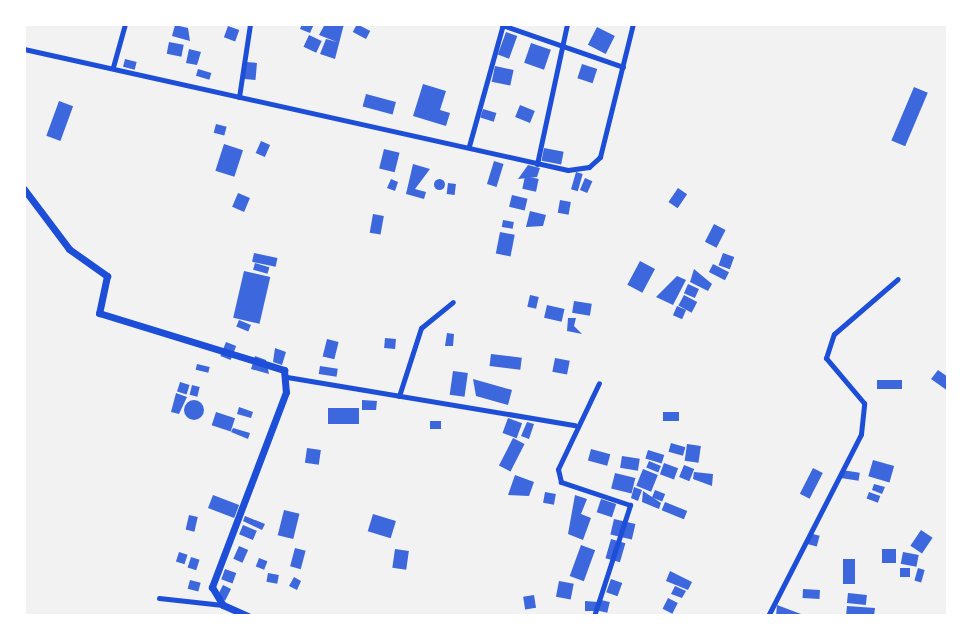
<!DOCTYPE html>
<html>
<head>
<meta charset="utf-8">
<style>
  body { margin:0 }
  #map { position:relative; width:972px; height:640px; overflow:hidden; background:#f2f2f2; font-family:Georgia,serif }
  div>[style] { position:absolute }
  .building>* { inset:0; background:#3d67dc; transform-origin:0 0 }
  .round { border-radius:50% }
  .minor>* { height:5px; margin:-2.5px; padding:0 2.5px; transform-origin:2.5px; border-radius:2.5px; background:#1d4ed8 }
  .tertiary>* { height:7px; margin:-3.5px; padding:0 3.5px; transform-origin:3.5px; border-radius:3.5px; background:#1d4ed8 }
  span { translate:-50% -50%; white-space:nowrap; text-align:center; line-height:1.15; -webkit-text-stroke:5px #fff; paint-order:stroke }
  .frame { position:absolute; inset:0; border:26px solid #fff; pointer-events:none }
</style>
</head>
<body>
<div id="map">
  <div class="building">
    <div style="clip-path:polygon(302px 24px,314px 24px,310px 33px,300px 29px)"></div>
    <div style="clip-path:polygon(325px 24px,344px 24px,335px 59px,320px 54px,326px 39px,337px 42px,319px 35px)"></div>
    <div style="left:357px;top:24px;width:15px;height:9px;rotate:28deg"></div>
    <div style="clip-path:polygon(175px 25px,188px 28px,190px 41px,172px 36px)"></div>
    <div style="left:228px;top:26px;width:12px;height:12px;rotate:20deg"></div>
    <div style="left:597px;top:27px;width:20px;height:20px;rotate:27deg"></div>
    <div style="left:506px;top:32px;width:12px;height:24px;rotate:20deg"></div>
    <div style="left:309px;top:35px;width:14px;height:13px;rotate:25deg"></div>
    <div style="left:169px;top:42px;width:15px;height:12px;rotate:11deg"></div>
    <div style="left:531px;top:43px;width:21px;height:21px;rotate:19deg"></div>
    <div style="clip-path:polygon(189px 49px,201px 52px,197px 65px,186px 63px)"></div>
    <div style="left:125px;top:59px;width:12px;height:8px;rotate:14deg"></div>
    <div style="left:246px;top:62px;width:11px;height:17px;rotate:5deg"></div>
    <div style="left:582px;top:64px;width:16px;height:15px;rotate:18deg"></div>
    <div style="left:495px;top:66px;width:19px;height:16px;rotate:12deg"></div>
    <div style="left:198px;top:69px;width:14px;height:7px;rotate:17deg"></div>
    <div style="clip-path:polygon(423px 84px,446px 91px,440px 110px,450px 113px,446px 126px,413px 116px)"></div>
    <div style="left:914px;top:87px;width:15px;height:58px;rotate:23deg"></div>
    <div style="left:366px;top:94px;width:31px;height:13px;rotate:15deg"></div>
    <div style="left:59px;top:101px;width:15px;height:37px;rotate:20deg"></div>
    <div style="left:520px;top:105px;width:16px;height:13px;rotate:22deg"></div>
    <div style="left:483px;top:109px;width:14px;height:9px;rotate:17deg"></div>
    <div style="left:216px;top:124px;width:11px;height:9px;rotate:15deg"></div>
    <div style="left:261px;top:141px;width:10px;height:13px;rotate:24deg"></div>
    <div style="left:224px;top:144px;width:20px;height:28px;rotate:18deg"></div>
    <div style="left:544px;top:148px;width:20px;height:13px;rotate:11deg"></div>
    <div style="left:384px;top:149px;width:16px;height:20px;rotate:14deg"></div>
    <div style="left:494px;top:161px;width:10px;height:24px;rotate:17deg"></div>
    <div style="clip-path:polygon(413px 164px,430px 169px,415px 189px,426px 192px,424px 199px,406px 194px)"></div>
    <div style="clip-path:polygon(528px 165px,540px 168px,537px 177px,518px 179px)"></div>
    <div style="left:576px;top:172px;width:7px;height:18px;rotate:16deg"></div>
    <div style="left:525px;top:176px;width:14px;height:13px;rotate:12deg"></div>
    <div style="left:585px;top:178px;width:8px;height:13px;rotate:23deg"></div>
    <div class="round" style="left:433.5px;top:178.5px;width:11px;height:11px"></div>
    <div style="clip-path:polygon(391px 179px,398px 182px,395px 191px,387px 188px)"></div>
    <div style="left:448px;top:183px;width:8px;height:11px;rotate:7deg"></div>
    <div style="left:678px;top:188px;width:11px;height:17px;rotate:34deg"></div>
    <div style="left:238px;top:193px;width:13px;height:15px;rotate:23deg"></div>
    <div style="left:512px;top:195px;width:16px;height:12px;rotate:14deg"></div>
    <div style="left:560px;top:200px;width:11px;height:13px;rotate:10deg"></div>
    <div style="clip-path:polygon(530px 211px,546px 215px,543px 226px,526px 227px)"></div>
    <div style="left:373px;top:214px;width:11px;height:19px;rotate:10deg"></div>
    <div style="left:503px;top:220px;width:11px;height:7px;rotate:10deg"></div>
    <div style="left:714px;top:224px;width:13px;height:20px;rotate:27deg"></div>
    <div style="left:500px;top:232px;width:15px;height:22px;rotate:11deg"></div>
    <div style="left:254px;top:253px;width:24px;height:9px;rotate:12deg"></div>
    <div style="left:723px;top:253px;width:12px;height:13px;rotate:20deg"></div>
    <div style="left:640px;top:261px;width:17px;height:27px;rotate:28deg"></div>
    <div style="left:255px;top:263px;width:15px;height:7px;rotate:16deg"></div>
    <div style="left:713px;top:264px;width:18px;height:9px;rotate:27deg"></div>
    <div style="clip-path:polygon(694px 269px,712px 284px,708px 291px,690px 282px)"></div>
    <div style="left:244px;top:271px;width:27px;height:48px;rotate:13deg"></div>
    <div style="clip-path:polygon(677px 276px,686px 280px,673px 305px,656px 297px)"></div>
    <div style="left:688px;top:284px;width:12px;height:10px;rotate:24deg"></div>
    <div style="left:530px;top:295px;width:9px;height:12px;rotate:13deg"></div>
    <div style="left:684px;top:295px;width:15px;height:12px;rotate:28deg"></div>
    <div style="left:574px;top:301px;width:18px;height:12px;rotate:9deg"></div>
    <div style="left:547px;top:305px;width:18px;height:13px;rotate:13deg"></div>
    <div style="left:677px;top:306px;width:10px;height:10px;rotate:24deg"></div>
    <div style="clip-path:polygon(568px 318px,576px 318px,574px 326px,582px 334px,567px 331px)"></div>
    <div style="left:239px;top:320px;width:13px;height:7px;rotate:23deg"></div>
    <div style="clip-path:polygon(447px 333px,454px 334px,453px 346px,445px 346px)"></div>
    <div style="left:385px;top:338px;width:11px;height:10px;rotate:5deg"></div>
    <div style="left:327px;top:339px;width:12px;height:18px;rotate:14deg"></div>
    <div style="left:226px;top:342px;width:11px;height:15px;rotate:22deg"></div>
    <div style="clip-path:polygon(275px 348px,286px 352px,282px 365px,273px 362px)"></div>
    <div style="left:491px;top:354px;width:31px;height:12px;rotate:7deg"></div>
    <div style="clip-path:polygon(255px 356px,266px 360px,269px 374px,251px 369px)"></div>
    <div style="left:555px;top:358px;width:15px;height:14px;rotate:11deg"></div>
    <div style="left:197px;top:364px;width:13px;height:6px;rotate:13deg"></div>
    <div style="left:320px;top:366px;width:18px;height:8px;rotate:9deg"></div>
    <div style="clip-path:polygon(938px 370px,948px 377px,948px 391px,931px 379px)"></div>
    <div style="left:453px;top:371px;width:15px;height:24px;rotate:8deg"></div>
    <div style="clip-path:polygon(473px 379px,512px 390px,508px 405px,476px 396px)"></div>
    <div style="left:877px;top:380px;width:25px;height:9px"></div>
    <div style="left:180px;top:382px;width:10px;height:10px;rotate:17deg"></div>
    <div style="left:192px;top:385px;width:8px;height:10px;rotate:14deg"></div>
    <div style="clip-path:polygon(176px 393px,187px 397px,179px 414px,171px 412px)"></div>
    <div class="round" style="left:184px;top:400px;width:20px;height:20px"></div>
    <div style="clip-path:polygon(362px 400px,377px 401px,376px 410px,362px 410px)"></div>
    <div style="clip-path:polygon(239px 407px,253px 412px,251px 418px,237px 414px)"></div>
    <div style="left:328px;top:408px;width:31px;height:16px"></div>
    <div style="left:216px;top:412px;width:20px;height:14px;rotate:18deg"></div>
    <div style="left:663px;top:412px;width:16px;height:9px"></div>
    <div style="left:508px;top:418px;width:15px;height:16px;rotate:20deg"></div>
    <div style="left:430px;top:421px;width:11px;height:8px"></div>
    <div style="clip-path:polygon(527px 422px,534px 424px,529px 439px,521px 436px)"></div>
    <div style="clip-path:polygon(233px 428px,250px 433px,248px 439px,231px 432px)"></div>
    <div style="left:513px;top:438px;width:13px;height:31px;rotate:27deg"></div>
    <div style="left:671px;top:443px;width:15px;height:9px;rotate:16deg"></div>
    <div style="left:687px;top:444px;width:14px;height:17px;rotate:8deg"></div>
    <div style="left:307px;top:448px;width:14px;height:15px;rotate:8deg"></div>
    <div style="left:591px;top:449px;width:20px;height:12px;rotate:15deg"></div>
    <div style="left:648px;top:450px;width:17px;height:9px;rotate:17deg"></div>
    <div style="left:622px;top:456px;width:18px;height:12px;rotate:9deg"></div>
    <div style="left:873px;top:460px;width:22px;height:17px;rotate:16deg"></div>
    <div style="left:649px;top:461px;width:13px;height:7px;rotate:23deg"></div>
    <div style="left:664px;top:463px;width:15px;height:12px;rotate:20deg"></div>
    <div style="left:684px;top:465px;width:11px;height:13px;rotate:22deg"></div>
    <div style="left:813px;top:468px;width:11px;height:29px;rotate:27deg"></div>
    <div style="left:643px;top:469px;width:16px;height:18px;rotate:22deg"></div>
    <div style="left:842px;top:470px;width:18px;height:8px;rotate:9deg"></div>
    <div style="clip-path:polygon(694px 472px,713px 474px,712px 486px,693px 479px)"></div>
    <div style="left:615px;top:473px;width:21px;height:16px;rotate:14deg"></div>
    <div style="clip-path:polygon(515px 475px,534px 482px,529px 496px,508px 495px)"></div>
    <div style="clip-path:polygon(874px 484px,885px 487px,882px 494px,872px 490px)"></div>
    <div style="clip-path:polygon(634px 487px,642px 490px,638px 501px,631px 498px)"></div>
    <div style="left:655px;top:490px;width:11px;height:8px;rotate:22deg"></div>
    <div style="clip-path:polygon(643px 491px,661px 503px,659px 509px,642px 502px)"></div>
    <div style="left:545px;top:492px;width:11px;height:11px;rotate:10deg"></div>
    <div style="left:869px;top:492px;width:12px;height:7px;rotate:20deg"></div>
    <div style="left:213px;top:495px;width:28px;height:14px;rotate:21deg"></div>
    <div style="clip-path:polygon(575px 495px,587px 499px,581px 514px,591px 518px,583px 540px,568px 534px)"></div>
    <div style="left:601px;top:499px;width:16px;height:14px;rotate:18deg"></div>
    <div style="left:665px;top:502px;width:24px;height:9px;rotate:22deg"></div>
    <div style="left:284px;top:510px;width:16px;height:26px;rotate:14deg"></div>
    <div style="left:373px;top:514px;width:24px;height:18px;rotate:17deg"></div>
    <div style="left:189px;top:515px;width:9px;height:15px;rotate:13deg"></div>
    <div style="clip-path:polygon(245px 516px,265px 524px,262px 530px,243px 521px)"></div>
    <div style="left:614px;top:519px;width:22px;height:16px;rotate:13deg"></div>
    <div style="left:243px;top:525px;width:15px;height:10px;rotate:23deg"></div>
    <div style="left:921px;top:530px;width:14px;height:19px;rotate:34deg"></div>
    <div style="left:809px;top:533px;width:11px;height:11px;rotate:15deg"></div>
    <div style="left:611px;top:539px;width:15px;height:20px;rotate:16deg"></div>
    <div style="left:581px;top:545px;width:15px;height:33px;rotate:20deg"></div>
    <div style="left:239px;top:546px;width:10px;height:14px;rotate:24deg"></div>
    <div style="left:295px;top:548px;width:11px;height:19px;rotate:15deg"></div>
    <div style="left:395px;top:549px;width:14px;height:19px;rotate:8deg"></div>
    <div style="left:882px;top:549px;width:14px;height:14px"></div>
    <div style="left:179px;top:552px;width:9px;height:10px;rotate:18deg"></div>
    <div style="left:903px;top:552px;width:16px;height:12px;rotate:11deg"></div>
    <div style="left:191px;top:557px;width:9px;height:11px;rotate:18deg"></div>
    <div style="left:259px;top:558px;width:9px;height:9px;rotate:21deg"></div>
    <div style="left:843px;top:559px;width:12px;height:25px"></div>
    <div style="left:900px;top:568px;width:10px;height:9px"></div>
    <div style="left:918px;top:568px;width:7px;height:13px;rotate:16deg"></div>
    <div style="left:225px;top:569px;width:12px;height:11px;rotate:20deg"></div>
    <div style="clip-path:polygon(670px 571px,692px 582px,688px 590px,666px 581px)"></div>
    <div style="left:268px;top:573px;width:11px;height:9px;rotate:10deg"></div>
    <div style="clip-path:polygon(294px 577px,301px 581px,297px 590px,289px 586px)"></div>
    <div style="left:611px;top:579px;width:12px;height:14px;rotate:20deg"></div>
    <div style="left:190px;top:580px;width:11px;height:9px;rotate:15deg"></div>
    <div style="left:559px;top:581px;width:15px;height:16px;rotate:11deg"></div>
    <div style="left:223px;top:585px;width:9px;height:13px;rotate:27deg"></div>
    <div style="clip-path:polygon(675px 586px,686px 591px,682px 598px,671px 594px)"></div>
    <div style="left:803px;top:589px;width:17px;height:9px;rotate:3deg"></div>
    <div style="left:848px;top:593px;width:19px;height:10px;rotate:6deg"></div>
    <div style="left:534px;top:595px;width:13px;height:11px;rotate:81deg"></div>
    <div style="left:668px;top:598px;width:11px;height:12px;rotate:27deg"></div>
    <div style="left:601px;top:600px;width:9px;height:11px;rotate:13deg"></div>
    <div style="clip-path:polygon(585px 601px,598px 602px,597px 611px,585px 611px)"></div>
    <div style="clip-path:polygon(777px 605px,801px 614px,810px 616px,776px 616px)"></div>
    <div style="clip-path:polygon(847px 606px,875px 608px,874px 616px,846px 616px)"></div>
  </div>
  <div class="minor">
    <div style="left:502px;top:25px;width:128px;rotate:19.1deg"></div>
    <div style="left:24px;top:49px;width:557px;rotate:12.54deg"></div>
    <div style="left:568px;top:170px;width:21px;rotate:-8deg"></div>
    <div style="left:589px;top:167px;width:15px;rotate:-42deg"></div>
    <div style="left:600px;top:157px;width:137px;rotate:-76.1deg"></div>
    <div style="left:113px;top:67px;width:45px;rotate:-74.4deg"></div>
    <div style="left:239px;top:97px;width:74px;rotate:-81.4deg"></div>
    <div style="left:469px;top:146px;width:127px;rotate:-74.4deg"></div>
    <div style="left:537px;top:164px;width:143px;rotate:-77.9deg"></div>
    <div style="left:287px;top:377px;width:292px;rotate:9.5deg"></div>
    <div style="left:399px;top:396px;width:71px;rotate:-72.1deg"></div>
    <div style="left:421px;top:328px;width:41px;rotate:-39.1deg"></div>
    <div style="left:159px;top:598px;width:64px;rotate:6.2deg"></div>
    <div style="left:594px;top:616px;width:117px;rotate:-72deg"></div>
    <div style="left:630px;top:505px;width:73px;rotate:-161.6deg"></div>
    <div style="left:561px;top:482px;width:13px;rotate:-103deg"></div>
    <div style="left:558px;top:469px;width:95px;rotate:-64.5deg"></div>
    <div style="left:768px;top:616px;width:204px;rotate:-62.9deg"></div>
    <div style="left:861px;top:434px;width:31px;rotate:-84deg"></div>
    <div style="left:864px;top:403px;width:59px;rotate:-130.2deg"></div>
    <div style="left:826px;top:358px;width:25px;rotate:-72deg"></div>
    <div style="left:834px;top:334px;width:84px;rotate:-40.7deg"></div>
  </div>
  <div class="tertiary">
    <div style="left:24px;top:189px;width:75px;rotate:53.1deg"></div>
    <div style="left:69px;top:249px;width:47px;rotate:35.4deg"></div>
    <div style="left:107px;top:276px;width:38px;rotate:102deg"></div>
    <div style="left:99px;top:313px;width:194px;rotate:17.1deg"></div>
    <div style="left:284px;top:370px;width:22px;rotate:85deg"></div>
    <div style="left:286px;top:392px;width:209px;rotate:110.8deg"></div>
    <div style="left:212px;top:587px;width:21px;rotate:59deg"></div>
    <div style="left:223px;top:605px;width:27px;rotate:24deg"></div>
  </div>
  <div class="frame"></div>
</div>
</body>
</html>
